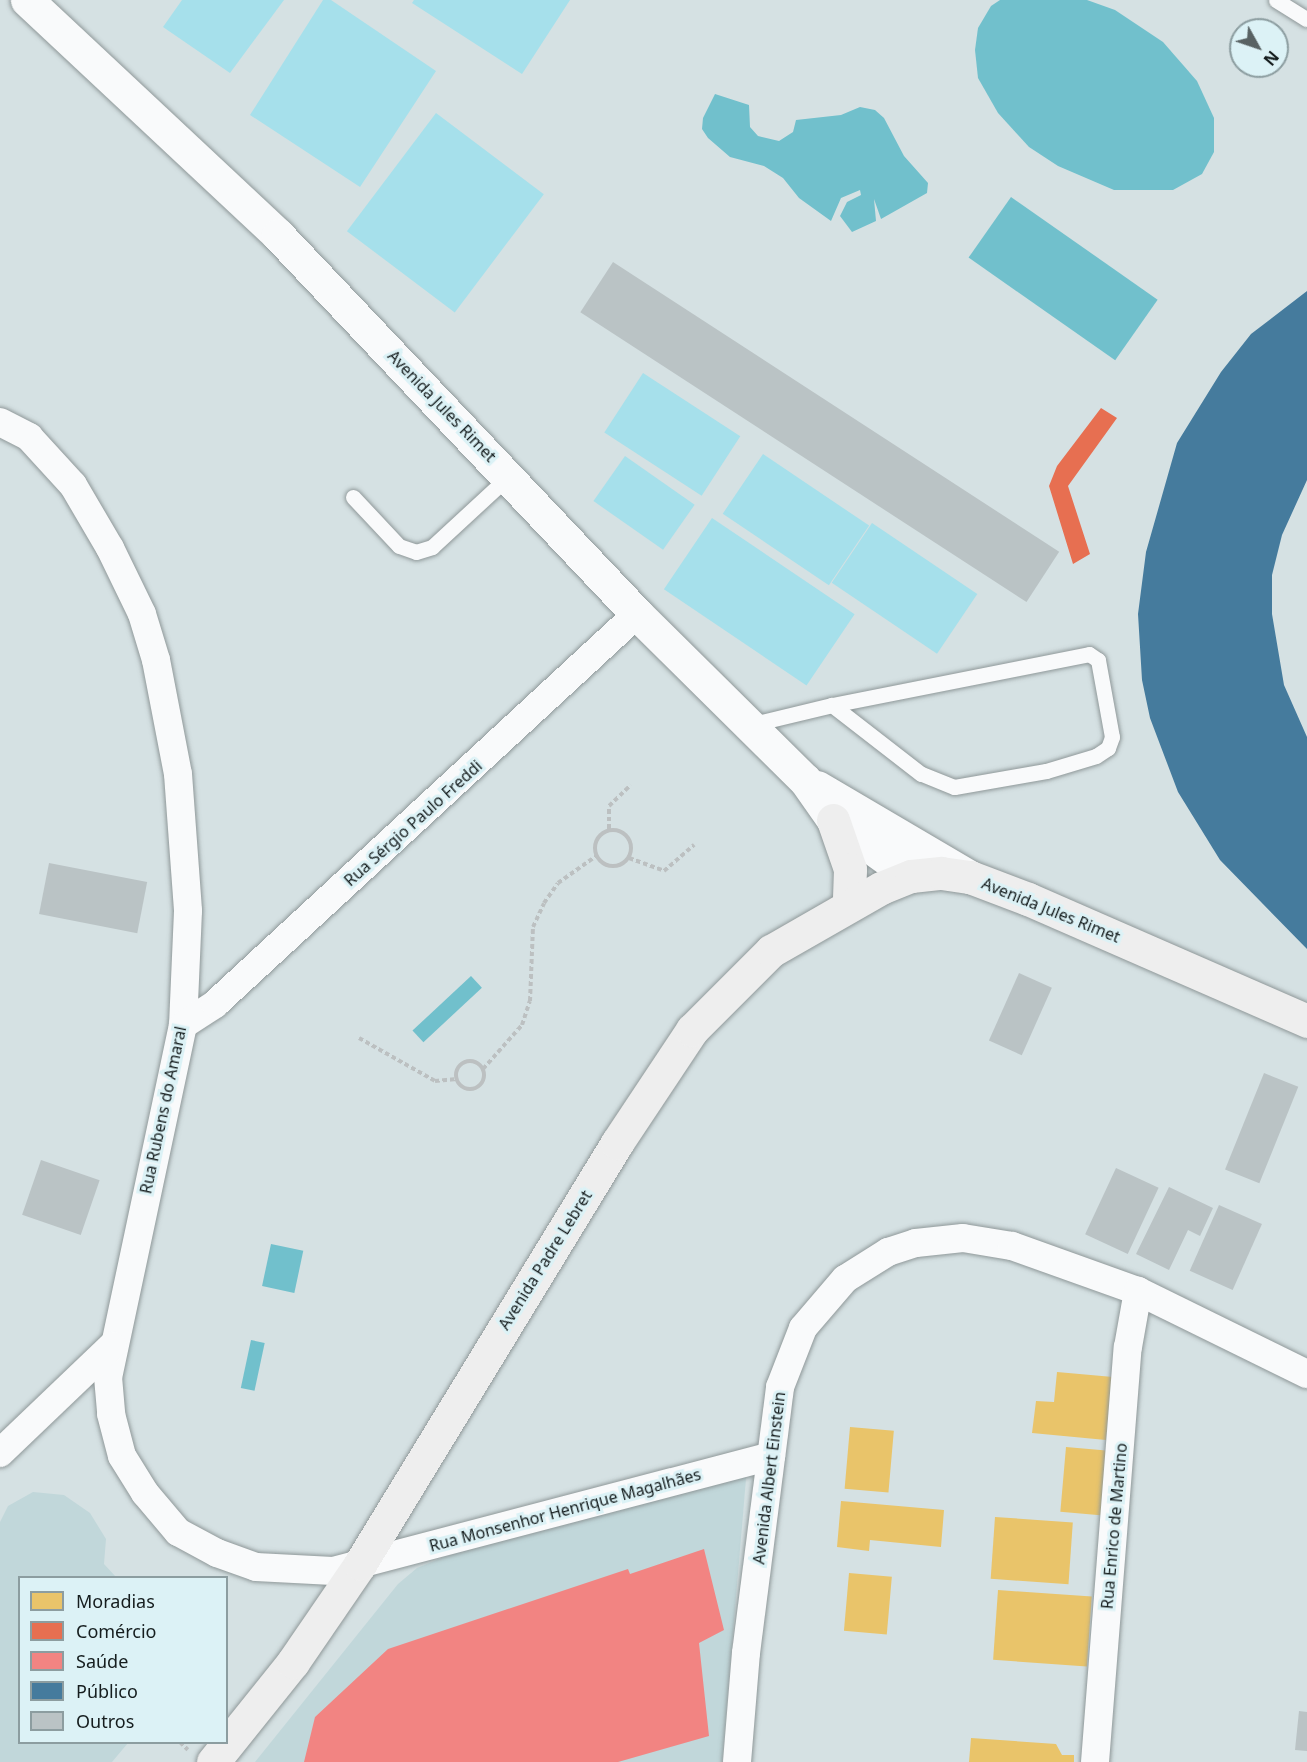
<!DOCTYPE html>
<html>
<head>
<meta charset="utf-8">
<style>
  body { margin:0 }
  #map { position:relative; width:1307px; height:1762px; overflow:hidden; background:#d5e1e3; font-family:"Noto Sans",sans-serif }
  div>[style] { position:absolute }
  .built>* { inset:0; background:#c1d7da }
  .green>* { inset:0; background:#a6e0eb; transform-origin:0 0 }
  .water>* { inset:0; background:#71c0cc; transform-origin:0 0 }
  .homes>* { inset:0; background:#e9c46a; transform-origin:0 0 }
  .shops>* { inset:0; background:#e76f51 }
  .health>* { inset:0; background:#f28482 }
  .public>* { inset:0; background:#457b9d }
  .building>* { inset:0; background:#bac3c5; transform-origin:0 0 }
  .path>* { height:4px; margin-top:-2px; transform-origin:0; background:repeating-linear-gradient(90deg,#bcc0c1 0 4.5px,transparent 0 7.5px) }
  .path>.ring { margin:-2px; padding:0; box-sizing:content-box; background:none; border:4px solid #bcc0c1; border-radius:50% }
  .roads { filter:drop-shadow(0 0 2px #8f9899) drop-shadow(0 0 2px #8f9899) }
  .service>* { height:15px; margin:-7.5px; padding:0 7.5px; transform-origin:7.5px; border-radius:7.5px; background:#f9fafb }
  .minor>* { height:28px; margin:-14px; padding:0 14px; transform-origin:14px; border-radius:14px; background:#f9fafb }
  .tertiary>* { height:33px; margin:-16.5px; padding:0 16.5px; transform-origin:16.5px; border-radius:16.5px; background:#f9fafb }
  .secondary>* { height:33px; margin:-16.5px; padding:0 16.5px; transform-origin:16.5px; border-radius:16.5px; background:#eee }
  span { translate:-50% -50%; white-space:nowrap; text-align:center; line-height:1.15; -webkit-text-stroke:6px #dcf2f6; paint-order:stroke }
  .street-label { font-size:16px; color:#151d1e }
  .legend { position:absolute; left:18px; top:1576px; width:210px; height:168px; box-sizing:border-box; background:#dcf2f6; border:2px solid #8c9da0; margin:0; padding:8px 10px; list-style:none; font-size:18px; color:#151d1e }
  .legend li { display:flex; align-items:center; gap:12px; height:30px }
  .legend b { width:30px; border:2px solid #8c9da0 }
  .north { position:absolute; left:1229px; top:18px; width:60px; height:60px; box-sizing:border-box; background:#dcf2f6; border:2px solid #8c9da0; border-radius:50%; rotate:130deg; font-size:16px; font-weight:700; line-height:24px; text-align:center; color:#151d1e }
  .north::after { content:''; display:block; margin:auto; width:21px; height:27px; background:#586263; clip-path:polygon(50% 0,100% 100%,50% 72%,0 100%) }
</style>
</head>
<body>
<div id="map">
  <div class="built">
    <div style="clip-path:polygon(747px 1467px,722px 1762px,255px 1762px,398px 1584px,417px 1568px,444px 1557px)"></div>
    <div style="clip-path:polygon(33px 1492px,64px 1495px,90px 1513px,106px 1539px,104px 1564px,116px 1577px,20px 1578px,20px 1742px,128px 1743px,112px 1762px,0 1762px,0 1522px,8px 1506px)"></div>
  </div>
  <div class="green">
    <div style="clip-path:polygon(182px 0,284px 0,230px 73px,163px 27px)"></div>
    <div style="clip-path:polygon(323px 0,331px 0,436px 71px,360px 187px,250px 115px)"></div>
    <div style="clip-path:polygon(414px 0,570px 0,522px 74px,412px 3px)"></div>
    <div style="left:436px;top:113px;width:135px;height:148px;rotate:37deg"></div>
    <div style="left:643px;top:373px;width:116px;height:71px;rotate:33deg"></div>
    <div style="left:763px;top:454px;width:128px;height:72px;rotate:34deg"></div>
    <div style="left:625px;top:456px;width:85px;height:55px;rotate:35deg"></div>
    <div style="left:712px;top:518px;width:172px;height:86px;rotate:34deg"></div>
    <div style="left:872px;top:523px;width:127px;height:72px;rotate:34deg"></div>
  </div>
  <div class="water">
    <div style="clip-path:polygon(1000px 0,1087px 0,1115px 10px,1163px 42px,1197px 81px,1214px 118px,1214px 152px,1202px 174px,1173px 190px,1114px 190px,1058px 166px,1029px 147px,998px 113px,978px 78px,975px 50px,978px 28px,991px 6px)"></div>
    <div style="clip-path:polygon(715px 94px,749px 105px,750px 127px,758px 136px,779px 141px,793px 132px,796px 120px,841px 115px,860px 107px,875px 110px,884px 118px,904px 156px,928px 183px,927px 193px,881px 219px,874px 199px,876px 221px,852px 232px,840px 216px,847px 202px,861px 195px,860px 190px,841px 198px,831px 221px,799px 198px,783px 178px,764px 166px,730px 157px,708px 138px,702px 129px,703px 118px)"></div>
    <div style="left:1011px;top:197px;width:179px;height:74px;rotate:35deg"></div>
    <div style="left:471px;top:976px;width:16px;height:80px;rotate:47deg"></div>
    <div style="left:271px;top:1244px;width:33px;height:43px;rotate:12deg"></div>
    <div style="left:251px;top:1340px;width:14px;height:49px;rotate:12deg"></div>
  </div>
  <div class="homes">
    <div style="clip-path:polygon(1057px 1372px,1113px 1377px,1106px 1440px,1032px 1433px,1036px 1401px,1054px 1402px)"></div>
    <div style="left:850px;top:1427px;width:44px;height:62px;rotate:5deg"></div>
    <div style="left:1066px;top:1447px;width:43px;height:65px;rotate:5deg"></div>
    <div style="clip-path:polygon(841px 1501px,944px 1510px,941px 1547px,870px 1540px,869px 1551px,837px 1547px)"></div>
    <div style="left:995px;top:1517px;width:78px;height:62px;rotate:4deg"></div>
    <div style="left:849px;top:1573px;width:43px;height:58px;rotate:5deg"></div>
    <div style="left:998px;top:1590px;width:94px;height:70px;rotate:4deg"></div>
    <div style="clip-path:polygon(971px 1738px,1056px 1744px,1062px 1755px,1074px 1755px,1074px 1762px,969px 1762px)"></div>
  </div>
  <div class="shops">
    <div style="clip-path:polygon(1101px 408px,1117px 418px,1068px 486px,1090px 554px,1073px 564px,1049px 486px,1057px 466px)"></div>
  </div>
  <div class="health">
    <div style="clip-path:polygon(704px 1549px,724px 1630px,699px 1643px,709px 1736px,618px 1762px,304px 1762px,315px 1717px,388px 1649px,628px 1569px,630px 1574px)"></div>
  </div>
  <div class="public">
    <div style="clip-path:polygon(1307px 291px,1307px 480px,1282px 535px,1272px 575px,1272px 614px,1284px 685px,1307px 737px,1307px 949px,1220px 860px,1178px 792px,1150px 718px,1142px 680px,1138px 614px,1146px 552px,1177px 443px,1221px 372px,1251px 334px)"></div>
  </div>
  <div class="building">
    <div style="left:613px;top:262px;width:532px;height:60px;rotate:33deg"></div>
    <div style="left:49px;top:863px;width:100px;height:52px;rotate:11deg"></div>
    <div style="left:1019px;top:973px;width:36px;height:74px;rotate:24deg"></div>
    <div style="left:1264px;top:1073px;width:37px;height:104px;rotate:22deg"></div>
    <div style="left:41px;top:1160px;width:62px;height:58px;rotate:19deg"></div>
    <div style="left:1116px;top:1168px;width:47px;height:73px;rotate:25deg"></div>
    <div style="clip-path:polygon(1169px 1187px,1213px 1208px,1200px 1236px,1188px 1230px,1169px 1270px,1136px 1254px)"></div>
    <div style="left:1219px;top:1205px;width:47px;height:72px;rotate:24deg"></div>
    <div style="clip-path:polygon(1299px 1711px,1307px 1712px,1307px 1751px,1295px 1750px)"></div>
  </div>
  <div class="path">
    <div style="left:609px;top:829px;width:23px;rotate:-90deg"></div>
    <div style="left:609px;top:806px;width:30px;rotate:-44deg"></div>
    <div class="ring" style="left:595px;top:830px;width:32px;height:32px"></div>
    <div style="left:629px;top:858px;width:37px;rotate:20deg"></div>
    <div style="left:664px;top:871px;width:40px;rotate:-41deg"></div>
    <div style="left:359px;top:1038px;width:87px;rotate:29.5deg"></div>
    <div style="left:435px;top:1081px;width:22px;rotate:-5deg"></div>
    <div class="ring" style="left:456px;top:1061px;width:24px;height:24px"></div>
    <div style="left:483px;top:1069px;width:59px;rotate:-48.4deg"></div>
    <div style="left:522px;top:1025px;width:25px;rotate:-72deg"></div>
    <div style="left:530px;top:1001px;width:74px;rotate:-87.7deg"></div>
    <div style="left:533px;top:927px;width:26px;rotate:-65deg"></div>
    <div style="left:544px;top:903px;width:24px;rotate:-55deg"></div>
    <div style="left:558px;top:883px;width:47px;rotate:-35.4deg"></div>
    <div style="left:180px;top:1742px;width:11px;rotate:45deg"></div>
  </div>
  <div class="roads">
    <div class="service">
      <div style="left:1276px;top:0;width:36px;rotate:32deg"></div>
      <div style="left:353px;top:497px;width:67px;rotate:46.8deg"></div>
      <div style="left:399px;top:546px;width:18px;rotate:19deg"></div>
      <div style="left:416px;top:552px;width:17px;rotate:-17deg"></div>
      <div style="left:432px;top:547px;width:105px;rotate:-42.7deg"></div>
      <div style="left:749px;top:725px;width:85px;rotate:-13.5deg"></div>
      <div style="left:832px;top:705px;width:262px;rotate:-11.2deg"></div>
      <div style="left:1089px;top:654px;width:11px;rotate:34deg"></div>
      <div style="left:1098px;top:660px;width:78px;rotate:79.7deg"></div>
      <div style="left:1112px;top:737px;width:12px;rotate:110deg"></div>
      <div style="left:1108px;top:748px;width:14px;rotate:146deg"></div>
      <div style="left:1096px;top:756px;width:52px;rotate:163.3deg"></div>
      <div style="left:1046px;top:771px;width:93px;rotate:170.1deg"></div>
      <div style="left:954px;top:787px;width:35px;rotate:-158deg"></div>
      <div style="left:921px;top:774px;width:113px;rotate:-142.2deg"></div>
    </div>
    <div class="minor">
      <div style="left:0;top:422px;width:33px;rotate:27deg"></div>
      <div style="left:29px;top:437px;width:65px;rotate:47.5deg"></div>
      <div style="left:73px;top:485px;width:73px;rotate:59.6deg"></div>
      <div style="left:110px;top:548px;width:73px;rotate:64.1deg"></div>
      <div style="left:142px;top:614px;width:48px;rotate:73.1deg"></div>
      <div style="left:156px;top:660px;width:116px;rotate:79.1deg"></div>
      <div style="left:178px;top:774px;width:137px;rotate:85.8deg"></div>
      <div style="left:188px;top:911px;width:114px;rotate:92.5deg"></div>
      <div style="left:183px;top:1025px;width:360px;rotate:102deg"></div>
      <div style="left:108px;top:1377px;width:37px;rotate:85deg"></div>
      <div style="left:111px;top:1414px;width:43px;rotate:75.3deg"></div>
      <div style="left:122px;top:1456px;width:44px;rotate:58.1deg"></div>
      <div style="left:145px;top:1493px;width:51px;rotate:49.8deg"></div>
      <div style="left:178px;top:1532px;width:44px;rotate:28.3deg"></div>
      <div style="left:217px;top:1553px;width:41px;rotate:19.7deg"></div>
      <div style="left:256px;top:1567px;width:77px;rotate:3deg"></div>
      <div style="left:333px;top:1571px;width:453px;rotate:-14.7deg"></div>
      <div style="left:183px;top:1025px;width:38px;rotate:-33deg"></div>
      <div style="left:215px;top:1004px;width:575px;rotate:-42.74deg"></div>
      <div style="left:0;top:1453px;width:155px;rotate:-43.7deg"></div>
      <div style="left:737px;top:1762px;width:109px;rotate:-85.3deg"></div>
      <div style="left:746px;top:1653px;width:268px;rotate:-82.7deg"></div>
      <div style="left:780px;top:1387px;width:63px;rotate:-68.7deg"></div>
      <div style="left:803px;top:1328px;width:65px;rotate:-49.4deg"></div>
      <div style="left:845px;top:1279px;width:51px;rotate:-32.1deg"></div>
      <div style="left:888px;top:1252px;width:29px;rotate:-18deg"></div>
      <div style="left:916px;top:1243px;width:47px;rotate:-6.1deg"></div>
      <div style="left:963px;top:1238px;width:50px;rotate:9.3deg"></div>
      <div style="left:1012px;top:1246px;width:134px;rotate:19.7deg"></div>
      <div style="left:1138px;top:1291px;width:188px;rotate:26.2deg"></div>
      <div style="left:1095px;top:1762px;width:416px;rotate:-85.5deg"></div>
      <div style="left:1128px;top:1347px;width:57px;rotate:-79.9deg"></div>
    </div>
    <div class="tertiary">
      <div style="left:27px;top:0;width:344px;rotate:43.1deg"></div>
      <div style="left:278px;top:235px;width:522px;rotate:46.55deg"></div>
      <div style="left:637px;top:614px;width:236px;rotate:44.7deg"></div>
      <div style="left:805px;top:780px;width:49px;rotate:55deg"></div>
      <div style="left:833px;top:820px;width:96px;rotate:35.7deg"></div>
      <div style="left:817px;top:787px;width:178px;rotate:30.5deg"></div>
    </div>
    <div class="secondary">
      <div style="left:833px;top:820px;width:52px;rotate:70.9deg"></div>
      <div style="left:850px;top:869px;width:36px;rotate:92deg"></div>
      <div style="left:213px;top:1762px;width:128px;rotate:-51.3deg"></div>
      <div style="left:293px;top:1662px;width:119px;rotate:-55.6deg"></div>
      <div style="left:360px;top:1564px;width:493px;rotate:-58.6deg"></div>
      <div style="left:617px;top:1143px;width:136px;rotate:-56.4deg"></div>
      <div style="left:692px;top:1030px;width:112px;rotate:-45deg"></div>
      <div style="left:771px;top:951px;width:127px;rotate:-29.8deg"></div>
      <div style="left:881px;top:888px;width:32px;rotate:-22deg"></div>
      <div style="left:911px;top:876px;width:30px;rotate:-6deg"></div>
      <div style="left:941px;top:873px;width:29px;rotate:8deg"></div>
      <div style="left:970px;top:877px;width:62px;rotate:20.8deg"></div>
      <div style="left:1028px;top:899px;width:305px;rotate:23.6deg"></div>
    </div>
  </div>
  <div class="street-label">
    <span style="left:442px;top:406px;rotate:46deg">Avenida Jules Rimet</span>
    <span style="left:413px;top:823px;rotate:-42deg">Rua Sérgio Paulo Freddi</span>
    <span style="left:1051px;top:910px;rotate:22deg">Avenida Jules Rimet</span>
    <span style="left:163px;top:1110px;rotate:-78deg">Rua Rubens do Amaral</span>
    <span style="left:545px;top:1260px;rotate:-58deg">Avenida Padre Lebret</span>
    <span style="left:769px;top:1478px;rotate:-83deg">Avenida Albert Einstein</span>
    <span style="left:565px;top:1510px;rotate:-15deg">Rua Monsenhor Henrique Magalhães</span>
    <span style="left:1114px;top:1526px;rotate:-85deg">Rua Enrico de Martino</span>
  </div>
  <ul class="legend">
  <li><b style="height:16px;background:#e9c46a"></b>Moradias</li>
  <li><b style="height:16px;background:#e76f51"></b>Comércio</li>
  <li><b style="height:16px;background:#f28482"></b>Saúde</li>
  <li><b style="height:16px;background:#457b9d"></b>Público</li>
  <li><b style="height:16px;background:#bac3c5"></b>Outros</li>
  </ul>
  <div class="north">N</div>
</div>
</body>
</html>
